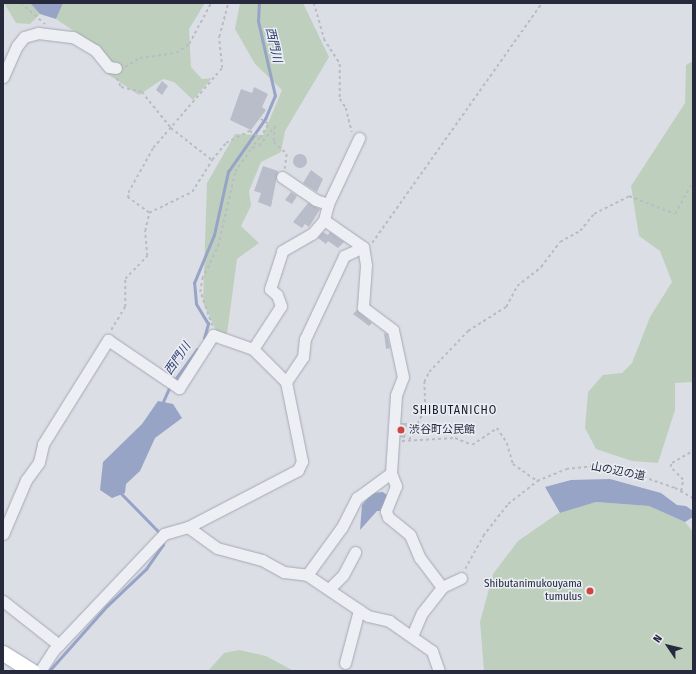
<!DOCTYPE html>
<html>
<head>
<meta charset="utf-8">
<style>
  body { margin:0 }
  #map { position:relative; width:696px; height:674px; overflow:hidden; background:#dcdee6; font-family:"Fira Sans Condensed","Noto Sans JP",sans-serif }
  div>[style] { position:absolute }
  .green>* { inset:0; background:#bed0bd }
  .water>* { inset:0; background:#97a4c6 }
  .stream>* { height:2.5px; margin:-1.25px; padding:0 1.25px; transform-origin:1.25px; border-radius:1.25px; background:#97a4c6 }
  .building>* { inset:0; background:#b9bcc9 }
  .round { border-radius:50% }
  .path>* { height:1.5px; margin-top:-0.75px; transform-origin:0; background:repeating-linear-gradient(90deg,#babcc4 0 3px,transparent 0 6px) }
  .roads { filter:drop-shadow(0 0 1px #a5a8b3) drop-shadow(0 0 1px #a5a8b3) }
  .minor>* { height:11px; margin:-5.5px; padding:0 5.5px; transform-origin:5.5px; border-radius:5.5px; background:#eeeff4 }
  .highway>* { height:15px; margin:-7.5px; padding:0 7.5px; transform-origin:7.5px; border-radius:7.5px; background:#fff }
  .dots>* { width:11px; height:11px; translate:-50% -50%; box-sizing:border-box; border:2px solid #ebedf4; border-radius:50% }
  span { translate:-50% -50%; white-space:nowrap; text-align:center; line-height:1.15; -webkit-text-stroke:3px #ebedf4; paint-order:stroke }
  .poi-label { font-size:11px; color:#262a3c }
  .left { translate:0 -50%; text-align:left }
  .right { translate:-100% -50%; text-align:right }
  .street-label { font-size:11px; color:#262a3c }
  .water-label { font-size:12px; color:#31406f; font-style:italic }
  .neighbourhood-label { font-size:12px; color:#181b2c; letter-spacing:1px }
  .frame { position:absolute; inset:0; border:4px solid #262a3c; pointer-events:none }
  .north { position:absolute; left:648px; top:626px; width:40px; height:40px; -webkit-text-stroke:3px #ebedf4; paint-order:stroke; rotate:305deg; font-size:11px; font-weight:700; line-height:16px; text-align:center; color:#262a3c }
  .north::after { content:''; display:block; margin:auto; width:14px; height:18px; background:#262a3c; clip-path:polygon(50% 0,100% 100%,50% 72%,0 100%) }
</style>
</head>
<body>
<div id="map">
  <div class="green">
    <div style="clip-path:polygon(4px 3px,30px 3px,40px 14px,30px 24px,16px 23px)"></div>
    <div style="clip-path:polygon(62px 3px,205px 3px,189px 29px,191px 67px,202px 79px,212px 78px,193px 100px,174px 82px,163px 79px,139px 95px,106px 73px,99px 48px,56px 19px)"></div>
    <div style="clip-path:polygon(240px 3px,303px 3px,329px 57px,285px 131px,281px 152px,261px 162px,249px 191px,251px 206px,241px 226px,259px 243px,237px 259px,227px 334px,217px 333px,203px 302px,207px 183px,235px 134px,263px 135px,282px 90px,255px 64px,235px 29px)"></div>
    <div style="clip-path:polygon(693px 61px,693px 382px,675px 383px,675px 410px,658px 463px,632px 461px,596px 449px,585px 428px,588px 392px,603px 375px,622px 373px,632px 363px,650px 317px,672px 282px,660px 251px,639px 236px,631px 186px,685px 103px,686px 65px)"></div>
    <div style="clip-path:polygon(596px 502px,649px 506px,685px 522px,693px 532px,693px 671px,484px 671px,480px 622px,493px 574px,518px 541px,557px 514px)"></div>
    <div style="clip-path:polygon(239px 650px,266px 656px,294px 671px,208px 671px,224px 653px)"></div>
  </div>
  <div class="water">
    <div style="clip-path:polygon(30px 3px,63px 3px,56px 19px,40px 14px)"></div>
    <div style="clip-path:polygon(158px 401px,173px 404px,182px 418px,155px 438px,140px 471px,126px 484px,125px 493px,112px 498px,100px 490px,103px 462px,142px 424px)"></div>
    <div style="clip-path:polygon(610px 479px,661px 493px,677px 505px,686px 506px,693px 511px,693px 517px,685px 522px,649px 506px,596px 502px,560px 513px,545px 487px,571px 480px)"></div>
    <div style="clip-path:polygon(383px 492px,388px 496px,381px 511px,377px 511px,360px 530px,362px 505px,372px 493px)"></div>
  </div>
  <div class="stream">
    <div style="left:204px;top:338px;width:15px;rotate:-74deg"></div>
    <div style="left:208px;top:324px;width:23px;rotate:-121deg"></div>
    <div style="left:196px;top:304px;width:21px;rotate:-95deg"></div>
    <div style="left:194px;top:283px;width:52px;rotate:-67.4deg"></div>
    <div style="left:214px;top:235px;width:65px;rotate:-77.5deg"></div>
    <div style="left:228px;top:172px;width:65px;rotate:-55.1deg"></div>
    <div style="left:265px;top:119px;width:25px;rotate:-67deg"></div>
    <div style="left:275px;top:96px;width:77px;rotate:-102.8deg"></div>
    <div style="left:258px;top:21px;width:18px;rotate:-87deg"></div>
    <div style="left:174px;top:381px;width:39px;rotate:-54deg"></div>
    <div style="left:162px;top:404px;width:20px;rotate:-66deg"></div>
    <div style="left:120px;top:492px;width:57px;rotate:45.7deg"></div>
    <div style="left:49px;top:671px;width:87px;rotate:-48.3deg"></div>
    <div style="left:107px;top:606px;width:54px;rotate:-43.5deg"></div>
    <div style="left:146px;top:569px;width:29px;rotate:-55deg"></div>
    <div style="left:163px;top:545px;width:5px;rotate:-101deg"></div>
  </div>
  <div class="building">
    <div style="clip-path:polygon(162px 81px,168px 86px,162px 95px,156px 90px)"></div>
    <div style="clip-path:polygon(254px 87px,268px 94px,262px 107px,266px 110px,251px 130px,230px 120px,241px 89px,252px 93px)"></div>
    <div class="round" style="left:293px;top:154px;width:14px;height:14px"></div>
    <div style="clip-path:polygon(263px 166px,278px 171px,271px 207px,258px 202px,261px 193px,254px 191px)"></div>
    <div style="clip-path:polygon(311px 170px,323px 179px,317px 192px,303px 183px)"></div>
    <div style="clip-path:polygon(291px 192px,297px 196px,292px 204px,285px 200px)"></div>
    <div style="clip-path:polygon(308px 203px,320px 209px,309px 227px,305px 224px,302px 228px,293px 222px)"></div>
    <div style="clip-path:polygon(323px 232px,328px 235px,330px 232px,344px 242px,338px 248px,328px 241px,326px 244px,318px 238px)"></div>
    <div style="clip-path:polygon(357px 310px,372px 323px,369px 326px,353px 314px)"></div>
    <div style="clip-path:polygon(384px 333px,387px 334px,390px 348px,386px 349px)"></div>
    <div style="clip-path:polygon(401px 423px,407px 423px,405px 438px,400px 437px)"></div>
  </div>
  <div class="path">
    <div style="left:21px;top:3px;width:32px;rotate:41deg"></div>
    <div style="left:314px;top:3px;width:37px;rotate:74deg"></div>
    <div style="left:324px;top:39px;width:30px;rotate:57deg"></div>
    <div style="left:340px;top:64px;width:35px;rotate:90deg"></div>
    <div style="left:340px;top:99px;width:11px;rotate:56deg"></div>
    <div style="left:346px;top:108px;width:25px;rotate:76deg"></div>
    <div style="left:125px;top:67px;width:17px;rotate:-31deg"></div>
    <div style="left:140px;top:58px;width:36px;rotate:-8deg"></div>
    <div style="left:176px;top:53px;width:16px;rotate:-35deg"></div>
    <div style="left:189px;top:44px;width:47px;rotate:-61.8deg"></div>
    <div style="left:117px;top:78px;width:10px;rotate:66deg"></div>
    <div style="left:121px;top:87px;width:22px;rotate:13deg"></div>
    <div style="left:142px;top:92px;width:46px;rotate:51.1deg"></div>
    <div style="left:171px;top:128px;width:52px;rotate:38deg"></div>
    <div style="left:212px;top:160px;width:22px;rotate:-51deg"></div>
    <div style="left:226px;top:143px;width:27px;rotate:-27deg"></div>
    <div style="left:250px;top:131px;width:12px;rotate:35deg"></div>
    <div style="left:260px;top:138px;width:13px;rotate:129deg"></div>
    <div style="left:252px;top:148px;width:7px;rotate:-16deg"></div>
    <div style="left:259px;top:146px;width:26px;rotate:-51deg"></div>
    <div style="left:275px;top:126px;width:16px;rotate:94deg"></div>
    <div style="left:274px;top:142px;width:18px;rotate:43deg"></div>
    <div style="left:287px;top:154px;width:15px;rotate:98deg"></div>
    <div style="left:260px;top:138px;width:16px;rotate:-60deg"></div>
    <div style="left:268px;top:124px;width:9px;rotate:-148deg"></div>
    <div style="left:149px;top:213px;width:48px;rotate:-26deg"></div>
    <div style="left:192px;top:192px;width:38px;rotate:-58deg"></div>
    <div style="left:372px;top:243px;width:294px;rotate:-54.7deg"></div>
    <div style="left:212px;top:326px;width:36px;rotate:-109deg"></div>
    <div style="left:200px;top:292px;width:13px;rotate:-81deg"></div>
    <div style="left:202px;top:279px;width:37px;rotate:-64deg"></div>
    <div style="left:218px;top:246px;width:76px;rotate:-77.1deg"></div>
    <div style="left:235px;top:172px;width:29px;rotate:-55deg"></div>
    <div style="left:111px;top:330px;width:27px;rotate:-59deg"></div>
    <div style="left:125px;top:307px;width:28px;rotate:-90deg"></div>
    <div style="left:125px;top:279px;width:32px;rotate:-46deg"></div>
    <div style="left:147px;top:256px;width:25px;rotate:-95deg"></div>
    <div style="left:145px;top:231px;width:18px;rotate:-77deg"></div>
    <div style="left:149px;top:213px;width:26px;rotate:-144deg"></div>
    <div style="left:128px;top:198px;width:5px;rotate:-90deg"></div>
    <div style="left:128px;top:193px;width:51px;rotate:-60.9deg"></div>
    <div style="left:153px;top:148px;width:106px;rotate:-49.2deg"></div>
    <div style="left:222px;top:68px;width:31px;rotate:-96deg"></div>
    <div style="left:219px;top:37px;width:35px;rotate:-75deg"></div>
    <div style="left:409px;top:440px;width:36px;rotate:-63deg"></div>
    <div style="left:425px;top:408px;width:26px;rotate:-92deg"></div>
    <div style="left:424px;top:382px;width:11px;rotate:-63deg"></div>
    <div style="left:429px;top:372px;width:57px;rotate:-46.4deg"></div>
    <div style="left:468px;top:331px;width:45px;rotate:-32.3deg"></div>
    <div style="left:506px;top:307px;width:24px;rotate:-62deg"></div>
    <div style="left:517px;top:286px;width:31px;rotate:-38deg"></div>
    <div style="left:541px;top:267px;width:31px;rotate:-53deg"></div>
    <div style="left:560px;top:242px;width:23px;rotate:-29deg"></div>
    <div style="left:580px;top:231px;width:22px;rotate:-51deg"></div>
    <div style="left:594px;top:214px;width:39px;rotate:-27deg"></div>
    <div style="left:629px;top:196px;width:49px;rotate:21.4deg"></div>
    <div style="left:675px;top:214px;width:37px;rotate:-61deg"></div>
    <div style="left:402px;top:441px;width:53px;rotate:-3.2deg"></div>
    <div style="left:455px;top:438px;width:18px;rotate:22deg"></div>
    <div style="left:472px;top:445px;width:30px;rotate:-34deg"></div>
    <div style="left:497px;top:428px;width:18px;rotate:56deg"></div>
    <div style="left:507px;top:443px;width:22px;rotate:74deg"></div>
    <div style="left:513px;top:464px;width:29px;rotate:35deg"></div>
    <div style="left:681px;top:491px;width:11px;rotate:-80deg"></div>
    <div style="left:683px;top:480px;width:18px;rotate:-135deg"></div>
    <div style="left:670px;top:467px;width:4px;rotate:-63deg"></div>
    <div style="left:672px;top:463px;width:24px;rotate:-30deg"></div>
    <div style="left:465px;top:569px;width:38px;rotate:-61deg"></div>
    <div style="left:483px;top:536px;width:41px;rotate:-52deg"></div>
    <div style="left:508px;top:504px;width:37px;rotate:-38deg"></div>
    <div style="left:537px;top:481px;width:31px;rotate:-22deg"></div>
    <div style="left:566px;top:469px;width:27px;rotate:-6deg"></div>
    <div style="left:593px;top:466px;width:40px;rotate:10deg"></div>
    <div style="left:632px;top:473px;width:46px;rotate:19.2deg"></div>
    <div style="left:675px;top:488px;width:21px;rotate:29deg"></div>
  </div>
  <div class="roads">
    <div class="minor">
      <div style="left:3px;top:77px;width:34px;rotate:-66deg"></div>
      <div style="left:17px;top:46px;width:11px;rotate:-52deg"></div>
      <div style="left:24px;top:37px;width:15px;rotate:-16deg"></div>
      <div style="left:38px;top:33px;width:35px;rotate:7deg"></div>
      <div style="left:73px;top:37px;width:26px;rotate:31deg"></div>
      <div style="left:95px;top:50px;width:22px;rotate:51deg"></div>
      <div style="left:109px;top:67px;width:7px;rotate:8deg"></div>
      <div style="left:328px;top:204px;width:73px;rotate:-64.8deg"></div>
      <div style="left:253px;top:349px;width:51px;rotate:-56.9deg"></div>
      <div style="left:281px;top:306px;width:12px;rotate:-110deg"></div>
      <div style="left:277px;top:295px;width:9px;rotate:-139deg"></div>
      <div style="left:270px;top:289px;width:40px;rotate:-72deg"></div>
      <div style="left:282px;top:251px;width:34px;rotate:-30deg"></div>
      <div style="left:312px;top:234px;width:18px;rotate:-49deg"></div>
      <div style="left:324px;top:220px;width:16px;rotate:-76deg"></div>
      <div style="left:328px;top:204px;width:13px;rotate:-162deg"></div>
      <div style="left:316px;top:200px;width:41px;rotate:-145.9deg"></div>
      <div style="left:286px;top:382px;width:30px;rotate:-56deg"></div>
      <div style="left:303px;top:357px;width:18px;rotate:-84deg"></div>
      <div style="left:305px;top:339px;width:92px;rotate:-64.8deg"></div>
      <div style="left:344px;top:256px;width:21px;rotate:-25deg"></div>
      <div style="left:391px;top:473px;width:14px;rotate:69deg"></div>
      <div style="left:396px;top:486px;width:27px;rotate:112deg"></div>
      <div style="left:386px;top:511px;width:6px;rotate:72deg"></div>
      <div style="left:388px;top:517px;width:28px;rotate:39deg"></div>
      <div style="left:410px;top:535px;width:25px;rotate:67deg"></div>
      <div style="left:420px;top:558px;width:36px;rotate:53deg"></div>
      <div style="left:188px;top:527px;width:36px;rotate:36deg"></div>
      <div style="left:217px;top:548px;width:47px;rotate:14.9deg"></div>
      <div style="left:262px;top:560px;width:25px;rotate:29deg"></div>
      <div style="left:284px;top:572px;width:23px;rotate:7deg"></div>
      <div style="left:307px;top:575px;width:73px;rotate:33.9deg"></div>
      <div style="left:368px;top:616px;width:22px;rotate:13deg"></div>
      <div style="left:389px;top:621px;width:52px;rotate:34.9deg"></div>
      <div style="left:432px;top:651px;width:21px;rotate:71deg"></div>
      <div style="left:3px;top:534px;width:59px;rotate:-66.9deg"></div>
      <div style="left:26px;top:480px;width:22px;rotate:-54deg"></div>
      <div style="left:39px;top:462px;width:18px;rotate:-77deg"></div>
      <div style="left:43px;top:444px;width:123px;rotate:-58deg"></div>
      <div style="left:108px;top:340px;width:86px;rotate:34.1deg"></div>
      <div style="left:179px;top:388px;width:63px;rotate:-57.3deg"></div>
      <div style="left:213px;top:335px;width:42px;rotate:19.3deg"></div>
      <div style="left:253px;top:349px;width:47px;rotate:45deg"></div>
      <div style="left:286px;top:382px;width:81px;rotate:78.6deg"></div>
      <div style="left:302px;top:461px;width:10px;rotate:114deg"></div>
      <div style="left:298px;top:470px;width:124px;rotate:152.6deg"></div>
      <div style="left:188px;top:527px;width:25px;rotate:164deg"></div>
      <div style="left:164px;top:534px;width:161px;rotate:133.5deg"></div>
      <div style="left:53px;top:651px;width:24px;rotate:123deg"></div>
      <div style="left:307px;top:575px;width:59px;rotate:-53.9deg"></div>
      <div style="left:342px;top:527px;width:33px;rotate:-63deg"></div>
      <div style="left:357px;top:498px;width:42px;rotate:-36.3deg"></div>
      <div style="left:391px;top:473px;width:78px;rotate:-86.3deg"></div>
      <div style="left:396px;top:395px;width:19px;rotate:-69deg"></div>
      <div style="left:403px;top:377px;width:48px;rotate:-102deg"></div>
      <div style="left:393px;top:330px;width:38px;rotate:-143deg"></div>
      <div style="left:363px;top:307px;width:42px;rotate:-85.9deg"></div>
      <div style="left:366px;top:265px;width:18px;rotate:-99deg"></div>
      <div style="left:363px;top:247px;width:47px;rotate:-145.3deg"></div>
      <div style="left:329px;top:589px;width:20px;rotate:-45deg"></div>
      <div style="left:343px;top:575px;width:26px;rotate:-62deg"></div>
      <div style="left:3px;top:601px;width:71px;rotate:38.2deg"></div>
      <div style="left:412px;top:636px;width:25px;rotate:-67deg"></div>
      <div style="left:422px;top:613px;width:33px;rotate:-52deg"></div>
      <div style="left:442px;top:587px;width:21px;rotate:-25deg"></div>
      <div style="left:345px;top:663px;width:55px;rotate:-75.2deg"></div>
    </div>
    <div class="highway">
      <div style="left:3px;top:653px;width:34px;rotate:32deg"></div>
    </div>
  </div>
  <div class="dots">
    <div style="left:401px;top:430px;background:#cc4740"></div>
    <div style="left:590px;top:591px;background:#cc4740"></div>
  </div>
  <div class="poi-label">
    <span class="left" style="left:409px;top:430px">渋谷町公民館</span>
    <span class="right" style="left:582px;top:591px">Shibutanimukouyama<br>tumulus</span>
  </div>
  <div class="street-label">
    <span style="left:618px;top:472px;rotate:11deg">山の辺の道</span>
  </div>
  <div class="water-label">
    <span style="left:273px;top:45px;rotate:77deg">西門川</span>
    <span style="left:178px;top:359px;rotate:-55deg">西門川</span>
  </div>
  <div class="neighbourhood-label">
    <span style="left:455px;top:411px">SHIBUTANICHO</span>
  </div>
  <div class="frame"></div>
  <div class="north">N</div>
</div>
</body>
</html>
